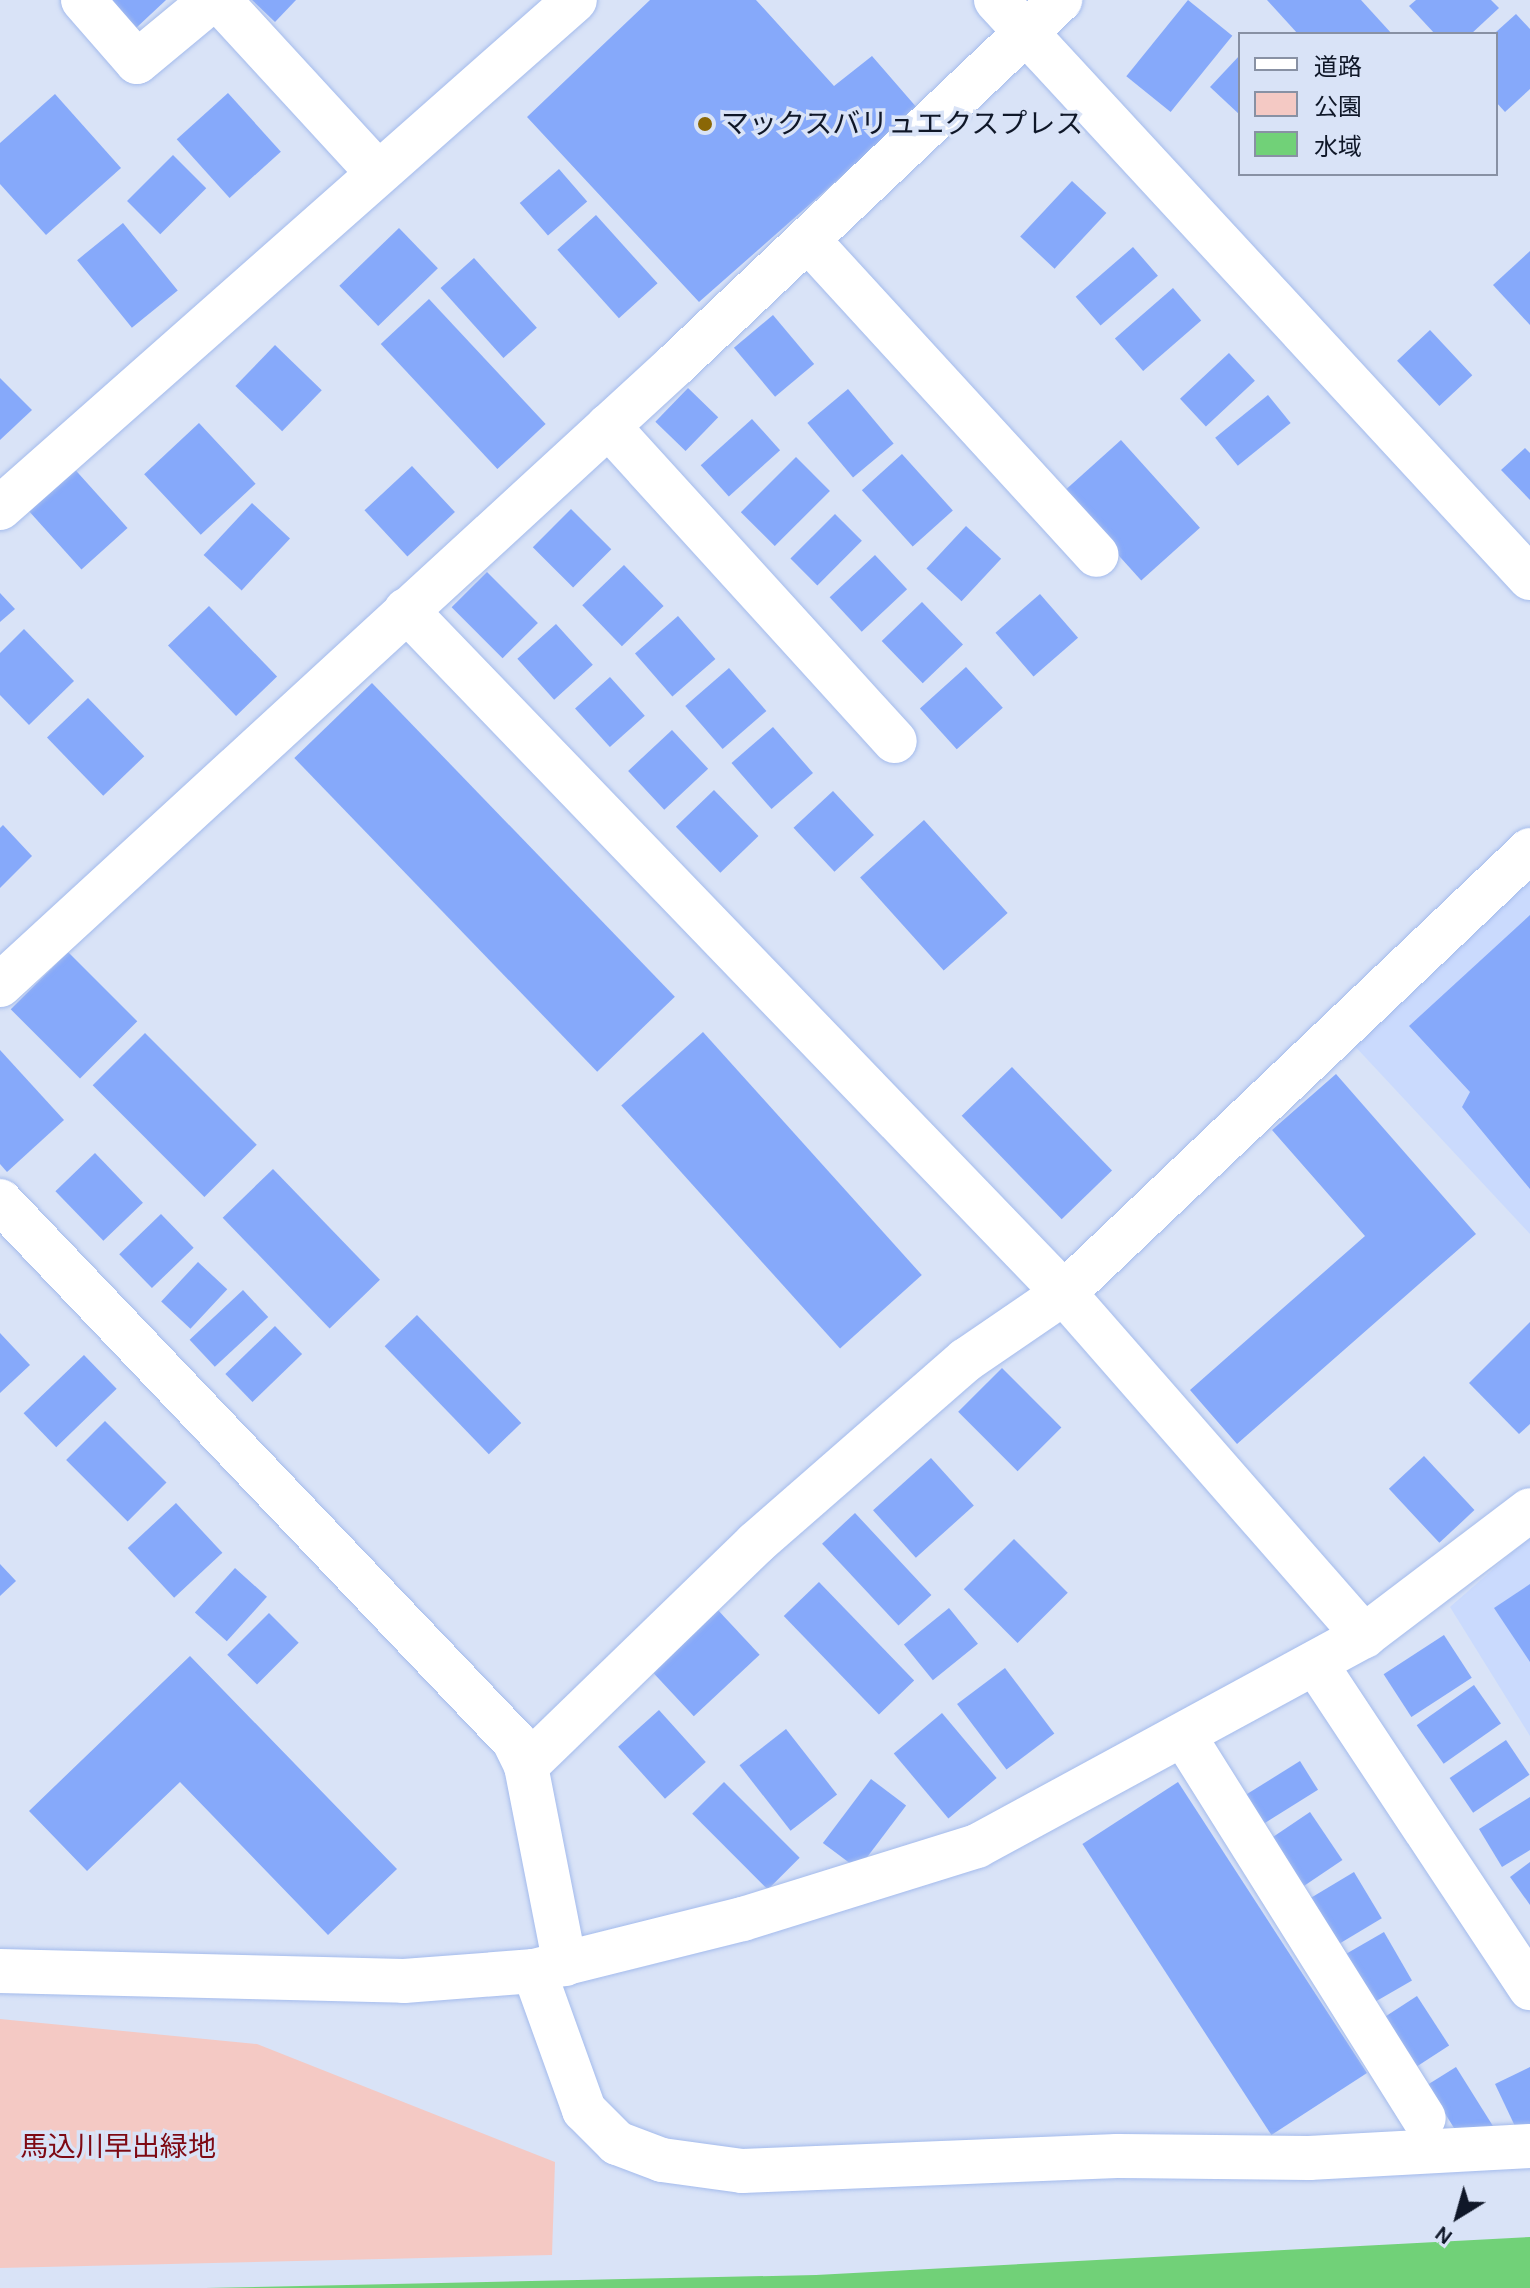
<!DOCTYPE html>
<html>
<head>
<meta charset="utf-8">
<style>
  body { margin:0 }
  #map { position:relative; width:1530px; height:2288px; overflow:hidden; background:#d9e3f7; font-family:Karla,"Noto Sans JP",sans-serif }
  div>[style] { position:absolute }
  .built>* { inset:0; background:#cadafd }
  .green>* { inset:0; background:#f4c9c4 }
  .water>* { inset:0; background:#71d178 }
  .building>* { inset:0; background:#86a9fa; transform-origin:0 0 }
  .roads { filter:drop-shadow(0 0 2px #a4bbec) drop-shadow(0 0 2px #a4bbec) }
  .minor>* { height:44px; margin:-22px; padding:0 22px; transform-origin:22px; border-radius:22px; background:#fff }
  .dots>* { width:22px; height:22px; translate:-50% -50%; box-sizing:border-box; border:4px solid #d9e3f7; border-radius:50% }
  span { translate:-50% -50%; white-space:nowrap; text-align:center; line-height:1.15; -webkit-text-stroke:7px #d9e3f7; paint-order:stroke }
  .poi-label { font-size:28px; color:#0f1728 }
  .left { translate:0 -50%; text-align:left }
  .park-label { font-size:28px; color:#7e0913 }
  .legend { position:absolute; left:1238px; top:32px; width:260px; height:144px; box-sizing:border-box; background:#d9e3f7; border:2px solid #8891a4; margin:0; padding:10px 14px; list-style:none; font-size:24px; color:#0f1728 }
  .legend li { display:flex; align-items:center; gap:16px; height:40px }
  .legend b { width:40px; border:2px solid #8891a4 }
  .north { position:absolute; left:1418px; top:2176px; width:80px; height:80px; -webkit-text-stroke:6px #d9e3f7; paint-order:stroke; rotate:217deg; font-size:22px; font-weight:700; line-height:32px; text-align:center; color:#0f1728 }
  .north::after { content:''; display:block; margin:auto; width:28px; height:36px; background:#0f1728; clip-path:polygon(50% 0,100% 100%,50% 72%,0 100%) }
</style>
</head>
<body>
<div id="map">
  <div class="built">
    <div style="clip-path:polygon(1530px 872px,1530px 1234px,1351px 1042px)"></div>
    <div style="clip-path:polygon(1530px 1537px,1530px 1736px,1450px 1607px)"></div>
  </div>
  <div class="green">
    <div style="clip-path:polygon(0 2019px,257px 2044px,555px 2162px,552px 2255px,0 2268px)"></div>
  </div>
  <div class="water">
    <div style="clip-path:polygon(1530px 2237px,1530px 2288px,205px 2288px,816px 2275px)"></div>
  </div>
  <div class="building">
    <div style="clip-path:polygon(107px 0,166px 0,135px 29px)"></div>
    <div style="clip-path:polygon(252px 0,296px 0,275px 22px)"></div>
    <div style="clip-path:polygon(650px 0,756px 0,834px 86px,872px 56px,918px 109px,699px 302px,527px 117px)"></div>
    <div style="left:1188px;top:0;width:57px;height:98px;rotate:39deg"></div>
    <div style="clip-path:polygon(1267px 0,1361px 0,1392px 34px,1298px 34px)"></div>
    <div style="clip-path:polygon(1416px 0,1491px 0,1499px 8px,1471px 34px,1435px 34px,1409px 6px)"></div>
    <div style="clip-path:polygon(1516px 14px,1530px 29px,1530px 89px,1505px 112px,1496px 102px,1496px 32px)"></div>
    <div style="clip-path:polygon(1240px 55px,1240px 115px,1210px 87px)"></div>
    <div style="left:228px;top:93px;width:79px;height:69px;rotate:48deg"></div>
    <div style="clip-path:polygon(55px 94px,121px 168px,46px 235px,0 184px,0 143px)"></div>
    <div style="left:173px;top:155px;width:47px;height:65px;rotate:45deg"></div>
    <div style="left:559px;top:169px;width:43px;height:52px;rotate:49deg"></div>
    <div style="left:1072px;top:181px;width:47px;height:76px;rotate:43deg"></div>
    <div style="left:596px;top:215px;width:92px;height:52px;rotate:48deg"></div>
    <div style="left:123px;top:223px;width:87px;height:59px;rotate:51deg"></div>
    <div style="left:399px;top:228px;width:56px;height:83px;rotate:46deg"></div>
    <div style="left:1133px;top:247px;width:38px;height:76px;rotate:49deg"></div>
    <div style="clip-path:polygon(1530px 251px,1530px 325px,1493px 285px)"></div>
    <div style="left:474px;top:258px;width:94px;height:45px;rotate:48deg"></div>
    <div style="left:1173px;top:288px;width:43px;height:77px;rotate:49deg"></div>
    <div style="left:429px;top:299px;width:171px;height:66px;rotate:47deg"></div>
    <div style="left:773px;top:315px;width:64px;height:51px;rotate:50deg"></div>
    <div style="left:1430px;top:330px;width:62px;height:45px;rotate:47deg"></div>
    <div style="left:275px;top:345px;width:65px;height:57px;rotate:44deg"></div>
    <div style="left:1229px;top:353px;width:38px;height:67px;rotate:47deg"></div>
    <div style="clip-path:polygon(0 378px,32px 410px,0 440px)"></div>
    <div style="left:688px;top:388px;width:42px;height:47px;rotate:44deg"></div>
    <div style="left:848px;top:389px;width:71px;height:53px;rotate:50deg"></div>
    <div style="left:1268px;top:395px;width:36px;height:68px;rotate:51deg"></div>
    <div style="left:752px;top:419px;width:42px;height:69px;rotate:48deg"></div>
    <div style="left:199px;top:423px;width:83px;height:75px;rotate:47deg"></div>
    <div style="left:1121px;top:440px;width:118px;height:79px;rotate:48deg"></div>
    <div style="clip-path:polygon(1525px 448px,1530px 453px,1530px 500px,1501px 470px)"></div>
    <div style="left:902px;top:454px;width:76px;height:54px;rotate:48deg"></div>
    <div style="left:796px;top:457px;width:48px;height:78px;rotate:45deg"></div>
    <div style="left:70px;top:464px;width:86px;height:62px;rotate:48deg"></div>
    <div style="left:412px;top:466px;width:63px;height:65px;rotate:47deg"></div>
    <div style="left:252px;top:503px;width:52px;height:71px;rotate:43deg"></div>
    <div style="left:571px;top:509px;width:57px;height:54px;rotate:45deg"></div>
    <div style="left:835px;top:514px;width:38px;height:63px;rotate:45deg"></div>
    <div style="left:966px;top:526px;width:48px;height:58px;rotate:43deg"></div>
    <div style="left:875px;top:555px;width:47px;height:62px;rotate:47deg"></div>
    <div style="left:624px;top:565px;width:57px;height:58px;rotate:46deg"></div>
    <div style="left:487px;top:572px;width:72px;height:50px;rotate:45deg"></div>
    <div style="clip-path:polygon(0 593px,15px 609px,0 622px)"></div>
    <div style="left:1040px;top:594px;width:58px;height:59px;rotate:49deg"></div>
    <div style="left:922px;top:602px;width:59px;height:56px;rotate:46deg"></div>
    <div style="left:209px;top:606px;width:98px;height:57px;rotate:46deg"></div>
    <div style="left:678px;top:616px;width:57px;height:57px;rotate:49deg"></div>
    <div style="left:556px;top:624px;width:55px;height:52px;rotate:48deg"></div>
    <div style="clip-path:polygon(24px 629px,74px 681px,29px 725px,0 695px,0 653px)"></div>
    <div style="left:966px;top:667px;width:55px;height:62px;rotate:48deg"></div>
    <div style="left:729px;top:668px;width:57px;height:58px;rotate:49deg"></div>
    <div style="left:610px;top:677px;width:52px;height:47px;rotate:48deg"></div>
    <div style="left:372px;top:683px;width:436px;height:108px;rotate:46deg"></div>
    <div style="left:88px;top:698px;width:81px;height:57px;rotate:46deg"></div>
    <div style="left:773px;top:727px;width:61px;height:55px;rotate:49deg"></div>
    <div style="left:672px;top:730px;width:53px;height:60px;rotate:47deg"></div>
    <div style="left:714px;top:790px;width:64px;height:53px;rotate:46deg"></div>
    <div style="left:833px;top:791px;width:60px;height:54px;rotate:47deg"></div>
    <div style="left:924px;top:820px;width:125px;height:86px;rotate:48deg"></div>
    <div style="clip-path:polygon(3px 825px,32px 856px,0 888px,0 828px)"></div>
    <div style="clip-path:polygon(1530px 915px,1530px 1189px,1462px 1107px,1470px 1092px,1409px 1026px)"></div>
    <div style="left:68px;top:952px;width:98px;height:81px;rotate:45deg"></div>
    <div style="left:703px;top:1032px;width:327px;height:110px;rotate:48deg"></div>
    <div style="left:145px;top:1033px;width:158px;height:74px;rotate:45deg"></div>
    <div style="clip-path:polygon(0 1050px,64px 1120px,7px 1172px,0 1164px)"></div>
    <div style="left:1012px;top:1067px;width:144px;height:70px;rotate:46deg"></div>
    <div style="clip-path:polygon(1336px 1074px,1476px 1234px,1237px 1444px,1190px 1390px,1365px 1236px,1272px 1130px)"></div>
    <div style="left:95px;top:1153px;width:69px;height:55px;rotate:46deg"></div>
    <div style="left:273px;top:1169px;width:154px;height:70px;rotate:46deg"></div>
    <div style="left:161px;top:1214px;width:47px;height:58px;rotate:46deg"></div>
    <div style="left:198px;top:1262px;width:40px;height:54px;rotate:43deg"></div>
    <div style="left:243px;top:1290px;width:37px;height:73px;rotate:47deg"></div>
    <div style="left:417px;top:1315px;width:150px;height:45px;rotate:46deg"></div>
    <div style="clip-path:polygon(1530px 1322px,1530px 1424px,1519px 1434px,1469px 1383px)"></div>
    <div style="left:275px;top:1326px;width:39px;height:69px;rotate:46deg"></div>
    <div style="clip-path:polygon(0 1333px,30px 1365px,0 1393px)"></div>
    <div style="left:84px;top:1355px;width:47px;height:84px;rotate:46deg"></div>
    <div style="left:1002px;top:1368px;width:84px;height:62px;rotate:45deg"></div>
    <div style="left:105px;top:1421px;width:87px;height:55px;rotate:45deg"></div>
    <div style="left:1424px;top:1456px;width:74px;height:48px;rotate:47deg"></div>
    <div style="left:931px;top:1458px;width:64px;height:78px;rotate:48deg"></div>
    <div style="left:176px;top:1503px;width:68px;height:66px;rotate:47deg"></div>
    <div style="left:855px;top:1513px;width:112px;height:45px;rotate:47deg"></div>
    <div style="left:1014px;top:1539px;width:76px;height:71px;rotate:45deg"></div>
    <div style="clip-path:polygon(0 1564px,16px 1581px,0 1596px)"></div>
    <div style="left:235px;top:1568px;width:43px;height:60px;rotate:42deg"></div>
    <div style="left:819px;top:1582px;width:137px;height:49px;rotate:46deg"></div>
    <div style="clip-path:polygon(1530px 1584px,1530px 1662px,1494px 1608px)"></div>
    <div style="left:716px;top:1608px;width:64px;height:90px;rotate:47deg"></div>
    <div style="left:949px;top:1608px;width:46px;height:58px;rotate:51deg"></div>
    <div style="left:269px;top:1613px;width:42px;height:59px;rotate:45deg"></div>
    <div style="left:1444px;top:1635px;width:51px;height:72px;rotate:57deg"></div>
    <div style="clip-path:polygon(190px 1656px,397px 1869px,328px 1935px,180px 1782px,87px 1871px,29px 1811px)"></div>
    <div style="left:1005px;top:1668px;width:82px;height:60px;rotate:53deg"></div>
    <div style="left:1474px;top:1685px;width:47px;height:70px;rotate:55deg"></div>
    <div style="left:659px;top:1710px;width:70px;height:55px;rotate:48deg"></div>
    <div style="left:942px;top:1713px;width:85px;height:63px;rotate:50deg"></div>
    <div style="left:786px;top:1729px;width:83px;height:59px;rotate:52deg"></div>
    <div style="left:1506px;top:1740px;width:42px;height:68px;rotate:56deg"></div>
    <div style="left:1300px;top:1761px;width:34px;height:70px;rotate:58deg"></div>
    <div style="left:871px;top:1779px;width:44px;height:80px;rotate:37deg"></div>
    <div style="left:724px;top:1782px;width:107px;height:45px;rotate:45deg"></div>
    <div style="left:1178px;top:1782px;width:347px;height:114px;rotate:57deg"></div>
    <div style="clip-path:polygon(1530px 1797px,1530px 1850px,1502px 1867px,1479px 1829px)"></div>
    <div style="left:1310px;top:1812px;width:58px;height:55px;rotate:56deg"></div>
    <div style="clip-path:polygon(1530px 1862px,1530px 1905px,1510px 1877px)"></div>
    <div style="left:1354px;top:1872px;width:54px;height:55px;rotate:59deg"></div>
    <div style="left:1384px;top:1932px;width:56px;height:52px;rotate:60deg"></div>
    <div style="left:1417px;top:1996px;width:59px;height:45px;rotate:57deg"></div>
    <div style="left:1456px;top:2067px;width:75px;height:34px;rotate:58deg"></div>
    <div style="clip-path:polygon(1530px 2067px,1530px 2137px,1522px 2141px,1495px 2084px)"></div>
  </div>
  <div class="roads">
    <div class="minor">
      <div style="left:83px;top:0;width:82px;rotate:48.9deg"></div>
      <div style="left:137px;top:62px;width:97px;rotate:-39.6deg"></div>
      <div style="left:219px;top:0;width:234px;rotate:47.4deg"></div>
      <div style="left:996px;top:0;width:787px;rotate:47.27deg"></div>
      <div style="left:808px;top:240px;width:427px;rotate:47.5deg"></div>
      <div style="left:608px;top:426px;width:426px;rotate:47.7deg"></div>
      <div style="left:0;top:508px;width:767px;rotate:-41.46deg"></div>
      <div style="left:406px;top:610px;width:948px;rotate:46.07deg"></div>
      <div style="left:1064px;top:1293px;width:456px;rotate:48.8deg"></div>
      <div style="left:0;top:985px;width:917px;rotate:-42.57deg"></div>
      <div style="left:675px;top:365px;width:531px;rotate:-43.47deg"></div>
      <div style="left:0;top:1201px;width:746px;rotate:46.41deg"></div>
      <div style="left:514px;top:1741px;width:28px;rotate:64deg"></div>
      <div style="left:526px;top:1766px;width:202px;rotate:78.9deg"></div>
      <div style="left:1315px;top:1663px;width:390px;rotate:56.5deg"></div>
      <div style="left:1184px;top:1736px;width:451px;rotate:57.9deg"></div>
      <div style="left:526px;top:1766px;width:320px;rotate:-44.1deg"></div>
      <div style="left:756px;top:1543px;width:279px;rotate:-41.1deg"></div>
      <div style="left:966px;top:1360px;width:119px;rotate:-34.4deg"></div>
      <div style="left:1064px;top:1293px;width:643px;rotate:-43.55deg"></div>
      <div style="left:0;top:1971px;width:404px;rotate:1.4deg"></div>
      <div style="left:404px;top:1981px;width:130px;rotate:-4.4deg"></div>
      <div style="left:534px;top:1971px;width:215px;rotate:-14deg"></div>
      <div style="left:743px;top:1919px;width:245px;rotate:-17.3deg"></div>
      <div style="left:977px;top:1846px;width:440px;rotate:-28.5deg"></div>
      <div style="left:1364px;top:1636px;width:208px;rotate:-37.2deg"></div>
      <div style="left:534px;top:1971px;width:148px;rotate:70.2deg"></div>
      <div style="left:584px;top:2110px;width:47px;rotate:45deg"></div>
      <div style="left:617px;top:2143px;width:48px;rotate:20.7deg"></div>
      <div style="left:662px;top:2160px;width:81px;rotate:7.8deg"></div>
      <div style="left:742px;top:2171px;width:375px;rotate:-2.3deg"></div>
      <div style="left:1117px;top:2156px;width:192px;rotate:0.6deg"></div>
      <div style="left:1309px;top:2158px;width:221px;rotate:-3.1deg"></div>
    </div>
  </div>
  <div class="dots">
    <div style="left:705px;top:124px;background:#8a6706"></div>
  </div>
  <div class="poi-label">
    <span class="left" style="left:721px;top:124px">マックスバリュエクスプレス</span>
  </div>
  <div class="park-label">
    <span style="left:118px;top:2147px">馬込川早出緑地</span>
  </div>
  <ul class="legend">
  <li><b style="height:10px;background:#fff"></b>道路</li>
  <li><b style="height:22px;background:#f4c9c4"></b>公園</li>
  <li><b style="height:22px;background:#71d178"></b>水域</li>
  </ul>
  <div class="north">N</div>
</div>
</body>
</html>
